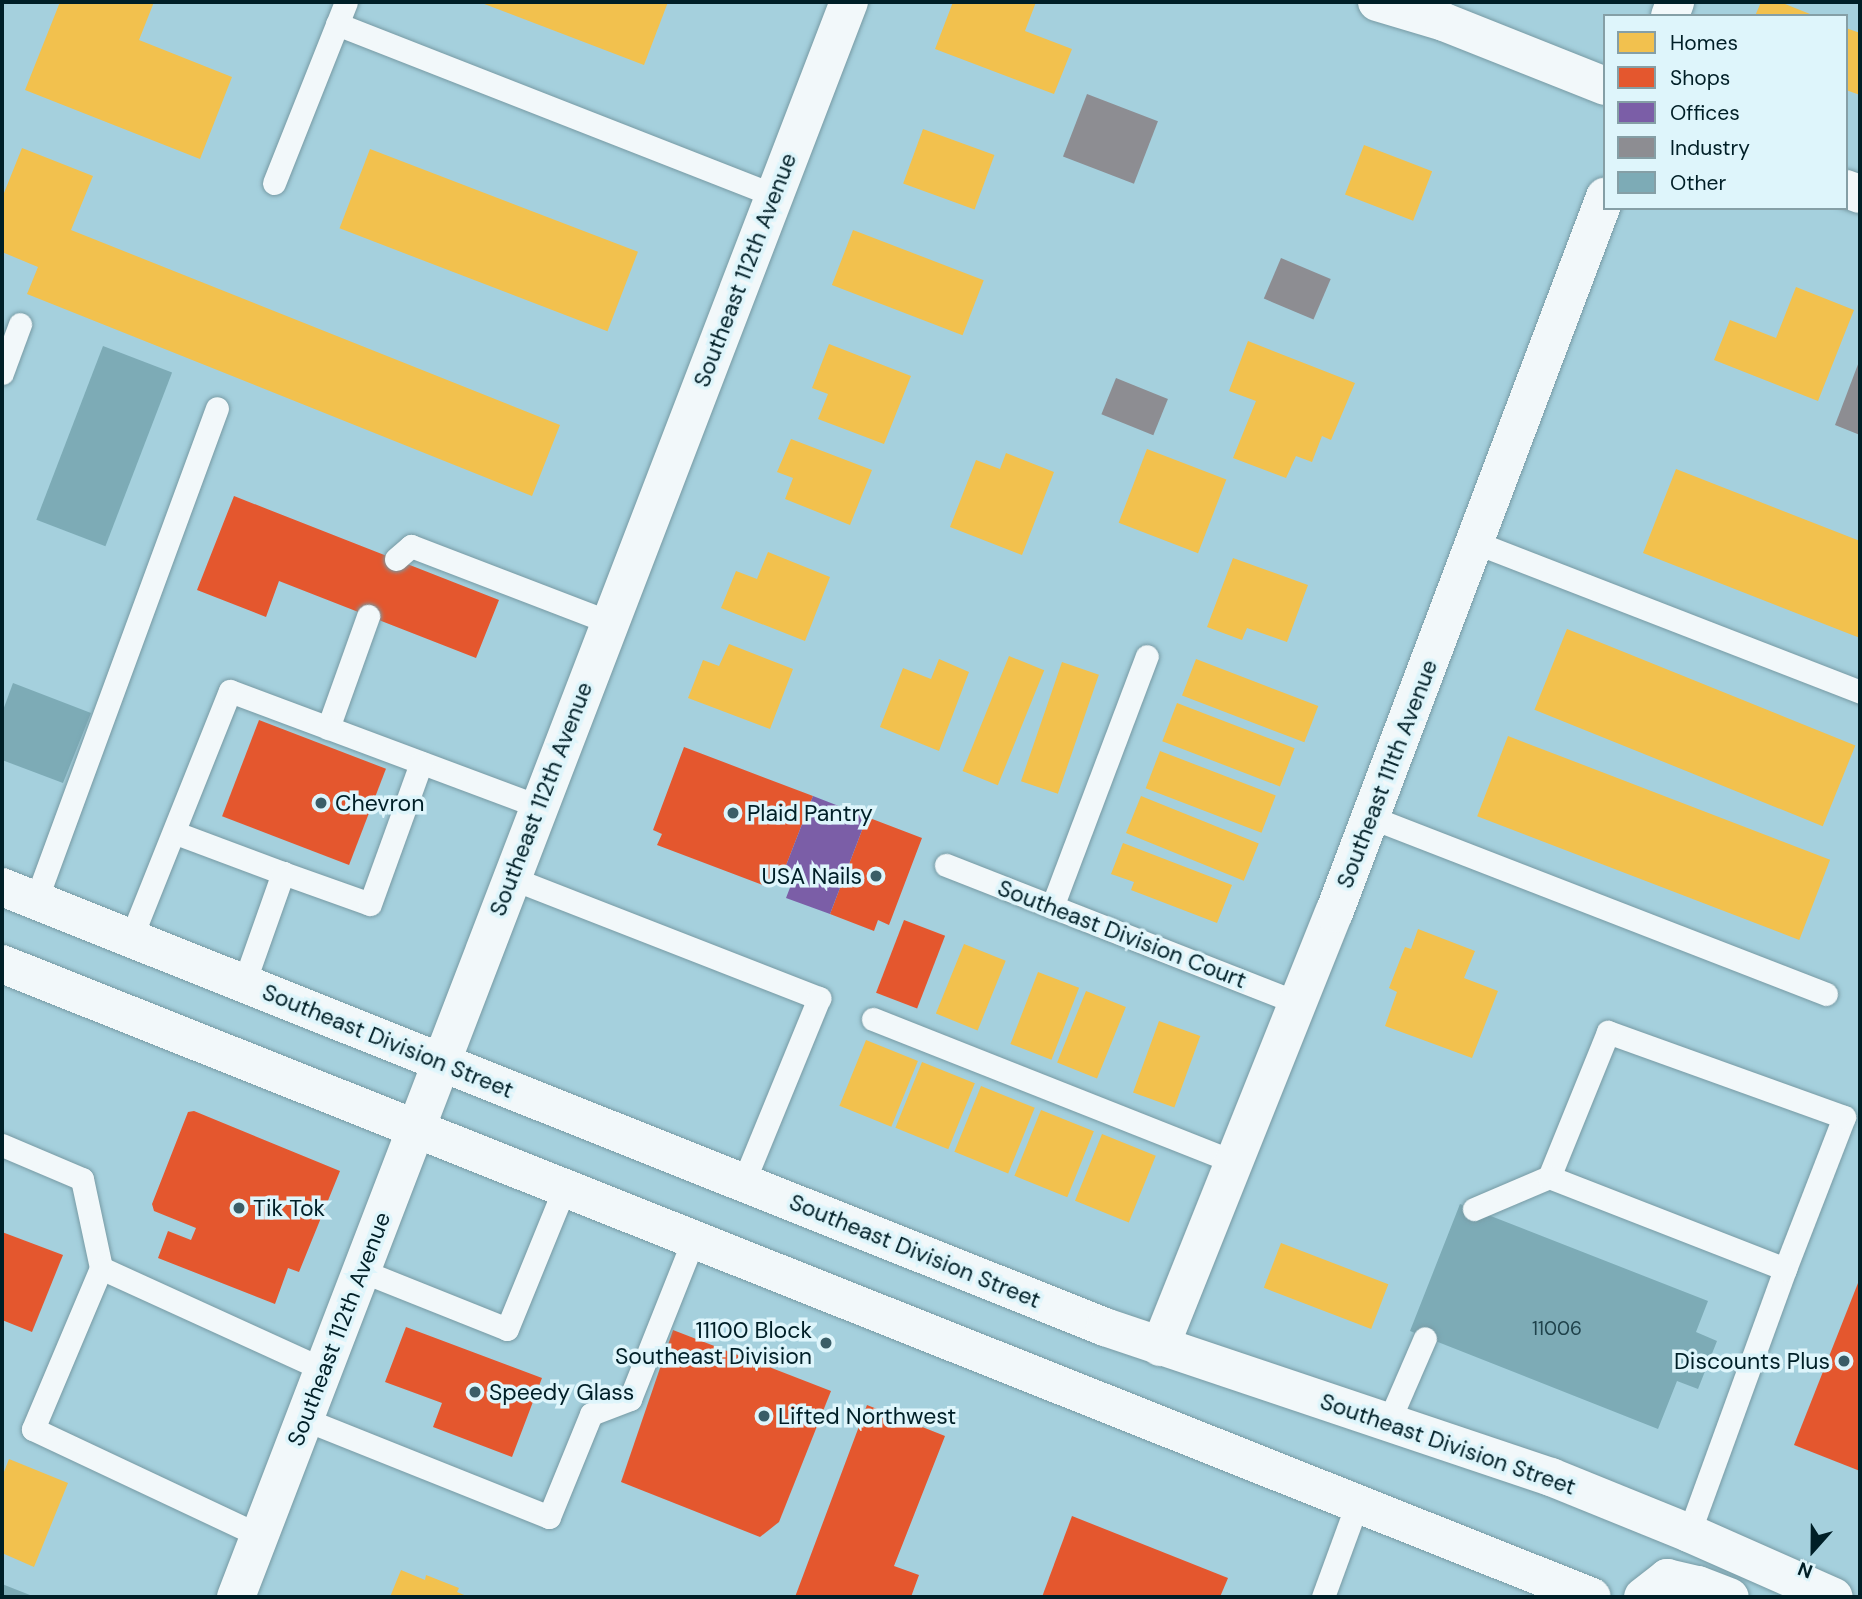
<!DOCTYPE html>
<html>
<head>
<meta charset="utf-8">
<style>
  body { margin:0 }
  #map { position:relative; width:1862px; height:1599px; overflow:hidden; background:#a5d0dd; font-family:"DM Sans",sans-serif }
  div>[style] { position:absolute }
  .homes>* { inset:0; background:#f2c14e; transform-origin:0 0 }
  .shops>* { inset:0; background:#e4572e; transform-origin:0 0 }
  .offices>* { inset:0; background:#7b5ea7 }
  .industry>* { inset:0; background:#8d8d92; transform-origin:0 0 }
  .building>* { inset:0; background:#7dabb6; transform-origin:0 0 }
  .roads { filter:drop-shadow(0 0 2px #779aa4) drop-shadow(0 0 2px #779aa4) }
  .service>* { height:23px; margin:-11.5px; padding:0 11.5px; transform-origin:11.5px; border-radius:11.5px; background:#f2f8fa }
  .minor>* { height:38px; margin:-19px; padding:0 19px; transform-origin:19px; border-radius:19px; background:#f2f8fa }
  .secondary>* { height:38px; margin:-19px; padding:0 19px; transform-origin:19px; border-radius:19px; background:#f2f8fa }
  .primary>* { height:38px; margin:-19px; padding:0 19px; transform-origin:19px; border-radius:19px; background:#f2f8fa }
  .dots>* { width:19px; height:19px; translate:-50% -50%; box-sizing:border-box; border:4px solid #def5fb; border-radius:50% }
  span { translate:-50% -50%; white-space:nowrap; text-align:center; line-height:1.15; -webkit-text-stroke:7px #def5fb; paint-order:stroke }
  .number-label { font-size:19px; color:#1f424b }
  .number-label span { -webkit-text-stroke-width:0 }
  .street-label { font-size:23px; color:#001f27 }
  .poi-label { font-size:23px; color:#001f27 }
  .left { translate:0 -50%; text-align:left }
  .right { translate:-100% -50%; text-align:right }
  .frame { position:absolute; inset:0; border:4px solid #001f27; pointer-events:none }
  .legend { position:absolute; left:1603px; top:14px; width:245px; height:196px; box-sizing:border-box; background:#def5fb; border:2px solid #859fa6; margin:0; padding:9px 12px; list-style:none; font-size:21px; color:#001f27 }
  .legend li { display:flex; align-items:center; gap:14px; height:35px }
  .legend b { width:35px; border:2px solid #859fa6 }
  .north { position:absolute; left:1778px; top:1515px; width:70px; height:70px; -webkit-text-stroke:5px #def5fb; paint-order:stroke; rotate:201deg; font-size:19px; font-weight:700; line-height:28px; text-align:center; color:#001f27 }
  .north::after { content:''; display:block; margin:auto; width:24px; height:32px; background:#001f27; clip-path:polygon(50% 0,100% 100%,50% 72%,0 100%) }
</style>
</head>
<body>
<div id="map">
  <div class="homes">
    <div style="clip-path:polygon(60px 2px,154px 2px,139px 40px,232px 77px,200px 159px,25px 90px)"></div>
    <div style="clip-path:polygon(479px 2px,668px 2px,644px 65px)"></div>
    <div style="clip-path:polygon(953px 2px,1036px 2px,1025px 31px,1072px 49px,1054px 94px,935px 49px)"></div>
    <div style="clip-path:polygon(1761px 2px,1780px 2px,1815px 16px,1755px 16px)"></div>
    <div style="clip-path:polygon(1846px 28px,1860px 33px,1860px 95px,1846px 90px)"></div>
    <div style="left:923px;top:129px;width:76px;height:58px;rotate:20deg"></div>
    <div style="left:1364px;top:145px;width:73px;height:53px;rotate:21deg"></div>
    <div style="clip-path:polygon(22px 148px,93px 176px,71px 230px,560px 425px,532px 496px,27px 294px,38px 267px,2px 252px,2px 198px)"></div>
    <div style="left:370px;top:149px;width:287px;height:85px;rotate:21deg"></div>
    <div style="left:853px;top:230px;width:140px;height:59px;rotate:21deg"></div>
    <div style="clip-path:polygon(1796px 287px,1854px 310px,1818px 401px,1714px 360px,1730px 320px,1776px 338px)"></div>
    <div style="clip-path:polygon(1248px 341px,1355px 383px,1331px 440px,1322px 436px,1312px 462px,1296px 456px,1286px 478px,1233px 458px,1256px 401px,1229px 391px)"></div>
    <div style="clip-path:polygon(829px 344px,911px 376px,884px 444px,818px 419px,828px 394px,812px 388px)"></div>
    <div style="clip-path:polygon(791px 439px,872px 470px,850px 525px,785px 499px,793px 478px,777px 472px)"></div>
    <div style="left:1147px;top:449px;width:85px;height:79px;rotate:21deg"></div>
    <div style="clip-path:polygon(1006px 453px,1054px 472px,1022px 555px,950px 527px,976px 460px,1000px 469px)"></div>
    <div style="clip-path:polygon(1676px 469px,1860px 541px,1860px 638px,1643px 553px)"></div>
    <div style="clip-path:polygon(768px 552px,830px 577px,805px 641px,721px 608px,736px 571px,757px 579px)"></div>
    <div style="clip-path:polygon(1233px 558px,1308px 585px,1287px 642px,1247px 628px,1242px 640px,1207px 627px)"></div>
    <div style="left:1567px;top:629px;width:311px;height:87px;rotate:22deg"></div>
    <div style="clip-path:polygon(729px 644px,793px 669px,770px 729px,688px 698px,703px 660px,719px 666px)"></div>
    <div style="left:1009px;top:656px;width:38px;height:124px;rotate:22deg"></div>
    <div style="clip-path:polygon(939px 659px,969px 672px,939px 751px,880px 727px,903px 668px,931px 679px)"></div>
    <div style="left:1196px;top:659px;width:131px;height:39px;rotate:21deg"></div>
    <div style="left:1062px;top:662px;width:39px;height:126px;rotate:19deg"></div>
    <div style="left:1177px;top:703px;width:126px;height:41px;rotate:21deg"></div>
    <div style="left:1508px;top:736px;width:345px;height:86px;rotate:21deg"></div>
    <div style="left:1160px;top:751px;width:124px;height:40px;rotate:21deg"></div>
    <div style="left:1141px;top:796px;width:127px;height:40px;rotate:22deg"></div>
    <div style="clip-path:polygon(1123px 843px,1232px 885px,1217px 923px,1131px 890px,1134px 882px,1111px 874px)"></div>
    <div style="clip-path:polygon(1418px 929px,1475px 951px,1464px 978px,1498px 991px,1472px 1058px,1385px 1026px,1397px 992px,1389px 988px,1405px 947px,1411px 949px)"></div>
    <div style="left:964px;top:944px;width:45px;height:75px;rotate:22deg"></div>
    <div style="left:1038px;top:972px;width:44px;height:77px;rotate:21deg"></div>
    <div style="left:1086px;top:991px;width:43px;height:77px;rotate:22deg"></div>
    <div style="left:1159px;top:1021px;width:44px;height:76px;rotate:20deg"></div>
    <div style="left:866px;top:1040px;width:56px;height:71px;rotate:22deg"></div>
    <div style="left:922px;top:1062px;width:57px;height:71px;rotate:22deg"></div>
    <div style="left:981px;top:1086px;width:58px;height:71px;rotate:22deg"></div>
    <div style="left:1041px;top:1110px;width:57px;height:71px;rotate:22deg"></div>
    <div style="left:1102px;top:1134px;width:58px;height:72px;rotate:22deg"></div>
    <div style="left:1281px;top:1243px;width:115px;height:48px;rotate:21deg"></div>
    <div style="clip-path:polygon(9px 1459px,68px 1483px,34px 1567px,2px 1553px,2px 1477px)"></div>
    <div style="clip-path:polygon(401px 1570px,425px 1580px,426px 1575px,459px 1588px,457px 1592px,469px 1597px,390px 1597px)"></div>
  </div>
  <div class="shops">
    <div style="clip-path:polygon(234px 496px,499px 600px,476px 658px,279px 581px,266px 617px,197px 590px)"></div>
    <div style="left:259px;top:720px;width:136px;height:103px;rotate:21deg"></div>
    <div style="clip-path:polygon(684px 747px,813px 796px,780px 881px,772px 878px,768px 887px,657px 845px,662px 834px,653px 830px)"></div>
    <div style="clip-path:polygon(867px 817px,922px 838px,889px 925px,878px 920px,874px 931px,830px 914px)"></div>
    <div style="left:904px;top:920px;width:44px;height:78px;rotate:21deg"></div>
    <div style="clip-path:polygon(194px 1111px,340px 1171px,299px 1272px,288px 1268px,275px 1304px,158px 1258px,168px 1231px,191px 1240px,196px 1228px,154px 1211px,152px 1204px,188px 1112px)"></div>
    <div style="clip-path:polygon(2px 1232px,63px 1255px,32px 1332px,2px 1320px)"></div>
    <div style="clip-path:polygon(1860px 1278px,1860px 1471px,1794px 1445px)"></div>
    <div style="clip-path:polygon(406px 1327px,542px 1378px,512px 1457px,433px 1427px,442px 1403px,385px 1382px)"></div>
    <div style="clip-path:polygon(673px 1330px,831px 1391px,779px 1522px,760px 1537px,621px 1482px)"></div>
    <div style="clip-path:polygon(867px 1405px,945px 1436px,894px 1566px,919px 1575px,911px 1597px,795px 1597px)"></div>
    <div style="clip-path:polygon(1072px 1516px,1228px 1578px,1220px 1597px,1042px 1597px)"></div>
  </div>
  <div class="offices">
    <div style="clip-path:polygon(813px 796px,867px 817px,830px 914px,786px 898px,791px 885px,780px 881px)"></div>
  </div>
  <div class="industry">
    <div style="left:1087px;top:94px;width:76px;height:67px;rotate:21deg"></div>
    <div style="left:1281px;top:258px;width:54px;height:44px;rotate:23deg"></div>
    <div style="clip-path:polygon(1860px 359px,1860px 435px,1835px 425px)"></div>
    <div style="left:1116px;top:378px;width:56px;height:39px;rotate:22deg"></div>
  </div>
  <div class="building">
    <div style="left:103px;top:346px;width:74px;height:186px;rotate:21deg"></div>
    <div style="clip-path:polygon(13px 683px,91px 713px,63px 783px,2px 760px,2px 713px)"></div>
    <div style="clip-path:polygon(1460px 1204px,1708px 1301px,1696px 1332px,1717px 1341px,1698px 1389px,1677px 1381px,1658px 1429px,1410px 1331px)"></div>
    <div style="clip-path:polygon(2px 1584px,35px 1597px,2px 1597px)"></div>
  </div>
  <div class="roads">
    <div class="service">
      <div style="left:337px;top:24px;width:469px;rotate:21.4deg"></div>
      <div style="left:274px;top:183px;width:195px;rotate:-68.3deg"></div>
      <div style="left:2px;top:373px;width:52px;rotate:-69.8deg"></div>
      <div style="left:1474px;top:542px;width:414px;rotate:21.2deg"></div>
      <div style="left:396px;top:559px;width:20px;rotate:-41deg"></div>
      <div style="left:411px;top:546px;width:212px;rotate:21deg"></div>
      <div style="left:328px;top:728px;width:119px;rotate:-70.3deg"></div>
      <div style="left:1370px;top:817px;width:489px;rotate:21.2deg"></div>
      <div style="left:176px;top:833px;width:114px;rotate:20.5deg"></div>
      <div style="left:946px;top:865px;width:379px;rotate:21.4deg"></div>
      <div style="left:511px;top:878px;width:331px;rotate:21.3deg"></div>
      <div style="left:819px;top:998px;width:200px;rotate:112.3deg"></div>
      <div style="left:36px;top:900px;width:524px;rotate:-69.8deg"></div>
      <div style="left:1052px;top:907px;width:268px;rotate:-69.3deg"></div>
      <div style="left:131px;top:938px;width:266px;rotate:-68.2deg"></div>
      <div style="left:230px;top:691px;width:329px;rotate:20.5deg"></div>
      <div style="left:244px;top:983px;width:117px;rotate:-70.5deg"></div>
      <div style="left:283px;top:873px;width:92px;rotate:19.6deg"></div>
      <div style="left:370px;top:904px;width:150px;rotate:-70.1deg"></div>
      <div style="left:873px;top:1019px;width:391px;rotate:21.6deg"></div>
      <div style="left:2px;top:1145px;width:87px;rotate:23deg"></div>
      <div style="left:82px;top:1179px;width:91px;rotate:77.9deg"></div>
      <div style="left:101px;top:1268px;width:244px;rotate:24.5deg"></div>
      <div style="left:1474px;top:1209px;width:82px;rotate:-23.1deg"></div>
      <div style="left:101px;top:1268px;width:175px;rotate:112.9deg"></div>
      <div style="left:33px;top:1429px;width:249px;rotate:25.2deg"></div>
      <div style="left:362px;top:1271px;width:156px;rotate:21.8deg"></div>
      <div style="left:507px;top:1329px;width:151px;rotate:-67.8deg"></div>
      <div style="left:304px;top:1419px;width:264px;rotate:21.8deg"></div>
      <div style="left:549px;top:1517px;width:111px;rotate:-67.8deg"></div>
      <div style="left:591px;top:1414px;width:42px;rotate:-21deg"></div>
      <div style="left:630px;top:1399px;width:170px;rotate:-68.3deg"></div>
      <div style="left:1389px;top:1421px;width:90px;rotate:-66.6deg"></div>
      <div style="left:1689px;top:1533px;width:281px;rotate:-70deg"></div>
      <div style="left:1785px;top:1269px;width:163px;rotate:-68.8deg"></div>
      <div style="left:1844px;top:1117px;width:251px;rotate:-160.2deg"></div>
      <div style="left:1608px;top:1032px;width:157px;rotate:112.1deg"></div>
      <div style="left:1549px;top:1177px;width:253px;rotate:21.3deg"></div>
      <div style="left:1323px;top:1597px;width:99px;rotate:-69.9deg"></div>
    </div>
    <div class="minor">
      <div style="left:1377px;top:2px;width:70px;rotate:16.6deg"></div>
      <div style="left:1444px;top:22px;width:173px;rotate:21.7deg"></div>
      <div style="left:1670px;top:16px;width:15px;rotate:-70deg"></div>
      <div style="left:1846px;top:189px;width:15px;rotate:20deg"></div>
      <div style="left:1160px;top:1347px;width:468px;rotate:-68.2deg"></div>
      <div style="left:1334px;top:913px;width:766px;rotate:-69.27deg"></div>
    </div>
    <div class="secondary">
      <div style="left:236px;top:1597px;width:1709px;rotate:-68.98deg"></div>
    </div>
    <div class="primary">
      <div style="left:2px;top:887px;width:1188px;rotate:21.75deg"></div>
      <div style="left:1105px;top:1327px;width:471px;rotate:18.6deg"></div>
      <div style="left:1551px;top:1477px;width:149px;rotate:22.1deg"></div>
      <div style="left:1689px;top:1533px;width:158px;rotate:23.8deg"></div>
      <div style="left:2px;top:964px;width:1711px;rotate:21.71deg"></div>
      <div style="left:1643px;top:1597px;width:31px;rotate:-38deg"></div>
      <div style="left:1667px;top:1578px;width:32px;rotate:13deg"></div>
      <div style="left:1698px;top:1585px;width:34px;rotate:21deg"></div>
    </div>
  </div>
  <div class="dots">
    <div style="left:321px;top:803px;background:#3a5d67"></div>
    <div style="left:733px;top:813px;background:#3a5d67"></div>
    <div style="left:876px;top:876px;background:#3a5d67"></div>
    <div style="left:239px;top:1208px;background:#3a5d67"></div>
    <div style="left:826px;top:1343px;background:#3a5d67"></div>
    <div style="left:1844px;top:1361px;background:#3a5d67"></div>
    <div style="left:475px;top:1392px;background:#3a5d67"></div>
    <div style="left:764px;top:1416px;background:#3a5d67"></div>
  </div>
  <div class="number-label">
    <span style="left:1557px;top:1329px">11006</span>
  </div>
  <div class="street-label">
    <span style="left:745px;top:270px;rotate:-69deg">Southeast 112th Avenue</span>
    <span style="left:1387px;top:774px;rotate:-69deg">Southeast 111th Avenue</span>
    <span style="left:541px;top:799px;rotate:-69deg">Southeast 112th Avenue</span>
    <span style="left:1122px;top:934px;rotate:21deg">Southeast Division Court</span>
    <span style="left:388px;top:1041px;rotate:22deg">Southeast Division Street</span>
    <span style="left:915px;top:1251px;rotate:22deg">Southeast Division Street</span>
    <span style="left:339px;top:1329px;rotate:-69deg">Southeast 112th Avenue</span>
    <span style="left:1448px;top:1444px;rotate:19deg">Southeast Division Street</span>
  </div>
  <div class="poi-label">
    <span class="left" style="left:335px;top:803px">Chevron</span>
    <span class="left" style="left:747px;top:813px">Plaid Pantry</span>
    <span class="right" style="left:862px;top:876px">USA Nails</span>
    <span class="left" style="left:253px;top:1208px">Tik Tok</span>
    <span class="right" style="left:812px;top:1343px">11100 Block<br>Southeast Division</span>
    <span class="right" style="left:1830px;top:1361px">Discounts Plus</span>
    <span class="left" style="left:489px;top:1392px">Speedy Glass</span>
    <span class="left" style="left:778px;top:1416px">Lifted Northwest</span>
  </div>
  <div class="frame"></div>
  <ul class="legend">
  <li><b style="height:19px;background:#f2c14e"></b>Homes</li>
  <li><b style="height:19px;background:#e4572e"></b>Shops</li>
  <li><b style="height:19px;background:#7b5ea7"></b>Offices</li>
  <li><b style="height:19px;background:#8d8d92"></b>Industry</li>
  <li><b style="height:19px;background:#7dabb6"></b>Other</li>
  </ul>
  <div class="north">N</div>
</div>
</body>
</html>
